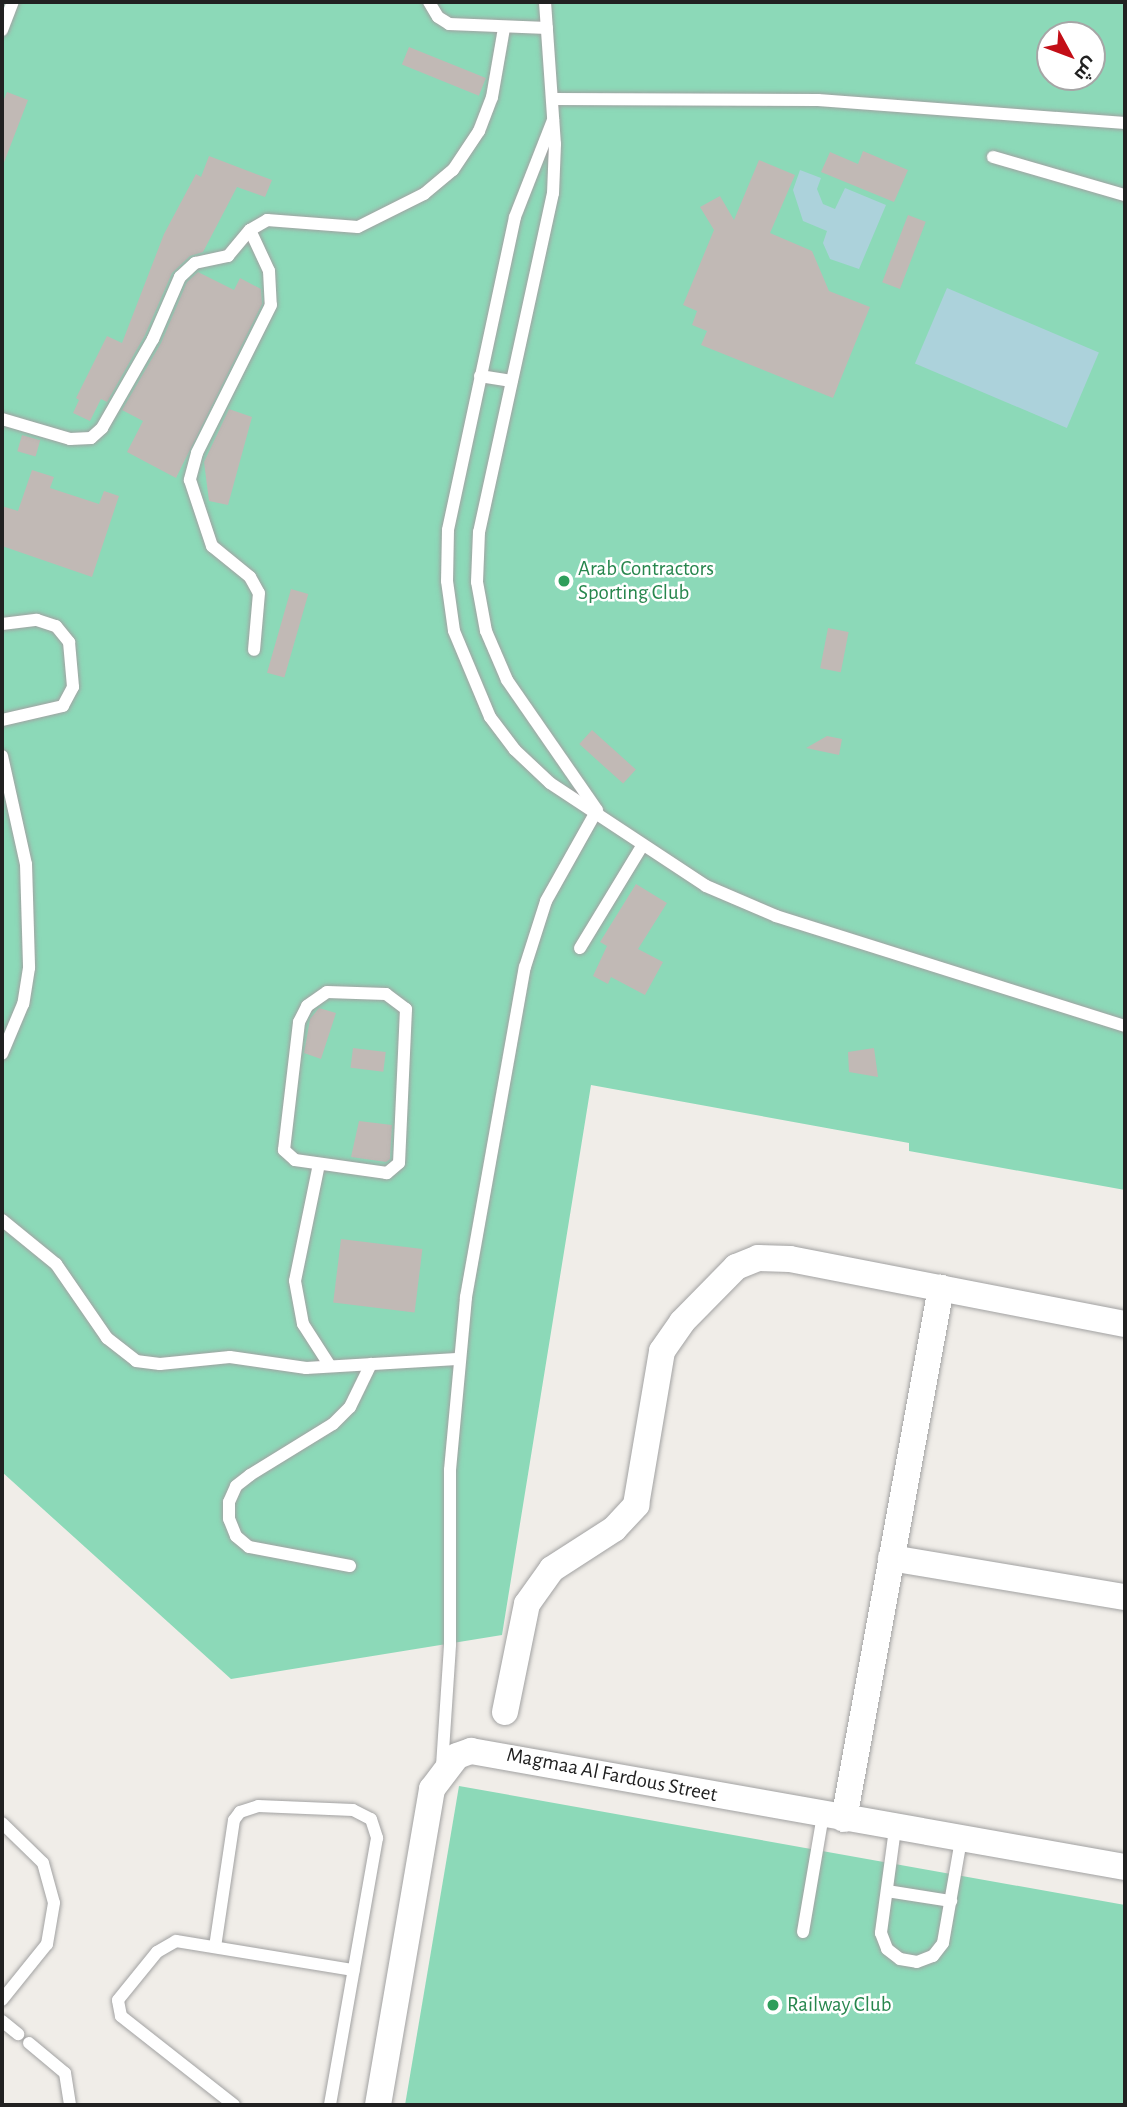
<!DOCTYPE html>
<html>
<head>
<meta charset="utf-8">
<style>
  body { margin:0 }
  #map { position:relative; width:1127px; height:2107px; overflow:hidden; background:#f0ede8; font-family:"Alegreya Sans",Cairo,sans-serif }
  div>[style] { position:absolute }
  .pitch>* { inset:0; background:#8cd9b8 }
  .water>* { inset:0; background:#acd2db; transform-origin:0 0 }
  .building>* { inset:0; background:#c1b9b5; transform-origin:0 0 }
  .roads { filter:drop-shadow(0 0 2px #a2a2a2) drop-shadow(0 0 2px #a2a2a2) }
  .service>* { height:12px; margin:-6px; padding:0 6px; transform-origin:6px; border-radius:6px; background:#fff }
  .minor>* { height:26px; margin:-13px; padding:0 13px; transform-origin:13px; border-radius:13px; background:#fff }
  .dots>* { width:19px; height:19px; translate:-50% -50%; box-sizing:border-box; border:4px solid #fff; border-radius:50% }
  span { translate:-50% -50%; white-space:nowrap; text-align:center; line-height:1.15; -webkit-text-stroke:5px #fff; paint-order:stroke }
  .leisure-label { font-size:21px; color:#27864d }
  .left { translate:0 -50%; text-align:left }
  .street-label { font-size:21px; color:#212121 }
  .frame { position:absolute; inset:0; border:4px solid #212121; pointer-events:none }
  .north { position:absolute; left:1036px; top:21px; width:70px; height:70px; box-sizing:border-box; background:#fff; border:2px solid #a6a6a6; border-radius:50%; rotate:131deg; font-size:19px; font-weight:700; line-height:28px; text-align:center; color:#212121 }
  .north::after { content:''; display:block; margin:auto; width:24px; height:32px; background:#c30e17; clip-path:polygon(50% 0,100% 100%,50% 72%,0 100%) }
</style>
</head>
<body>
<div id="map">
  <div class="pitch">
    <div style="clip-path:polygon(evenodd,2px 2px,1125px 2px,1125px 1190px,909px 1151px,909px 1143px,591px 1085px,502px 1635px,231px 1679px,2px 1472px,2px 2px,1050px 35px,1092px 35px,1092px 77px,1050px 77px,1050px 35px)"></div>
    <div style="clip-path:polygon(459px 1786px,1125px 1905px,1125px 2105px,405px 2105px)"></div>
  </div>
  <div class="water">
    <div style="clip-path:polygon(800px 170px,821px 178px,817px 189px,823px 204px,835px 209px,845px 188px,886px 205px,859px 269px,830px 259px,823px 243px,827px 231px,803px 221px,793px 190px)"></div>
    <div style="left:947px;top:288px;width:165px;height:82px;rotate:23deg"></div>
  </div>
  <div class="building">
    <div style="left:409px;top:47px;width:83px;height:19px;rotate:22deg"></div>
    <div style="clip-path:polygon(7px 92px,28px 100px,3px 165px,2px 104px)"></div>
    <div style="clip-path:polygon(863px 151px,908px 170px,894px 202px,821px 172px,830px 152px,858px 164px)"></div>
    <div style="clip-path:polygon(209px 156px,272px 180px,265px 197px,237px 187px,203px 252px,190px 256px,172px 273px,145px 335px,107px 402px,101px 399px,90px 421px,73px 413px,79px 400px,76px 398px,107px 336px,122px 343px,164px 234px,196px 174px,201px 177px)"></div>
    <div style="clip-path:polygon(759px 160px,795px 175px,770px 233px,812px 251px,829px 291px,870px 307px,833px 398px,701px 345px,707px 331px,692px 325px,697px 311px,683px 305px,714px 230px,700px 207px,720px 196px,734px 220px)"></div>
    <div style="left:908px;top:215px;width:19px;height:72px;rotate:21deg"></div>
    <div style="clip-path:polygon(198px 272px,234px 290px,240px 278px,261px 289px,262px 304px,176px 478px,127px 452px,143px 421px,122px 410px,161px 343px,187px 282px)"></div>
    <div style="clip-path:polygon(229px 409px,252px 417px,228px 505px,209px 501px,204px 462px)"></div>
    <div style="left:22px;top:435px;width:19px;height:17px;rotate:16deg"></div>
    <div style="clip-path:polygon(32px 470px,54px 477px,50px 488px,99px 504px,104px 491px,119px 496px,92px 577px,2px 546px,2px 506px,18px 511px)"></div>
    <div style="left:291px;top:589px;width:18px;height:87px;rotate:16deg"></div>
    <div style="left:828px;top:628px;width:21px;height:41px;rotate:11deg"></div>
    <div style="left:592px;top:730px;width:59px;height:19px;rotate:42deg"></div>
    <div style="clip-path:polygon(827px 736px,842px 739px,839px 755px,806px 748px)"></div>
    <div style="clip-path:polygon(636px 884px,667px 903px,638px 949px,663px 962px,645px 995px,611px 977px,608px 984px,593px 976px,607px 946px,600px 942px)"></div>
    <div style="clip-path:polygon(319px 1008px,336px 1013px,321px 1059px,304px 1053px,310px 1019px)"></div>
    <div style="left:353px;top:1048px;width:33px;height:20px;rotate:7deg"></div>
    <div style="clip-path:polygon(874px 1048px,878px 1077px,849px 1072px,848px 1052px)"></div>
    <div style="clip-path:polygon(359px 1121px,392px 1125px,390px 1159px,386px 1162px,351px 1157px)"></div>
    <div style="left:341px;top:1239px;width:82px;height:64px;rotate:7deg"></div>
  </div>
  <div class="roads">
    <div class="service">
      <div style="left:429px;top:2px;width:17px;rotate:59deg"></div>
      <div style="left:438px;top:17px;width:13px;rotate:32deg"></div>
      <div style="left:449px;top:24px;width:98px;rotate:2.3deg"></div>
      <div style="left:545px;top:2px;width:142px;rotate:86deg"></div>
      <div style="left:555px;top:144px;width:49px;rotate:92.3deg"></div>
      <div style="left:553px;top:193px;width:347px;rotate:102.3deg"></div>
      <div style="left:479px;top:532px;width:50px;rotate:92.3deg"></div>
      <div style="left:477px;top:582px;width:50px;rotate:79.6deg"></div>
      <div style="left:486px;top:631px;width:53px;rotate:66.8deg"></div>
      <div style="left:507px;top:680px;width:158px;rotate:55.3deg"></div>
      <div style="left:2px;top:30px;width:30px;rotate:-69deg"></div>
      <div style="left:552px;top:99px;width:266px;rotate:0.2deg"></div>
      <div style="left:818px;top:100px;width:308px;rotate:4.3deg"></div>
      <div style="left:553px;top:120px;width:104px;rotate:111.4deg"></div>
      <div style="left:515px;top:217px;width:320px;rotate:102.1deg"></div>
      <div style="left:448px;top:530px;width:51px;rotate:91.1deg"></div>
      <div style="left:447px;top:581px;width:50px;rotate:82deg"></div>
      <div style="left:454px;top:631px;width:93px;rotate:67.3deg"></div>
      <div style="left:490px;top:717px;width:41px;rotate:52.9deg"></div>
      <div style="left:515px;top:750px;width:48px;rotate:43.3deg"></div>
      <div style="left:550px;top:783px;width:187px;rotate:33.4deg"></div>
      <div style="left:706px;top:886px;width:76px;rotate:23.2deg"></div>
      <div style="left:776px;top:916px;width:366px;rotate:17.5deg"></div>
      <div style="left:993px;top:157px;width:137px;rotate:16.1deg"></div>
      <div style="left:250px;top:230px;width:45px;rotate:65.1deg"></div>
      <div style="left:269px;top:271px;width:34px;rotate:87deg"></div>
      <div style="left:271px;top:305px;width:165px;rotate:116.6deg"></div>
      <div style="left:197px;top:453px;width:28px;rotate:105deg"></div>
      <div style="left:190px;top:480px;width:70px;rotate:71.6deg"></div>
      <div style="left:212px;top:546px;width:49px;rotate:39.2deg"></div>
      <div style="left:250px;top:577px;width:18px;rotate:61deg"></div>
      <div style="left:259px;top:593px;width:57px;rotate:95deg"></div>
      <div style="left:480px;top:376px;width:32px;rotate:9deg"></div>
      <div style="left:2px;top:419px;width:71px;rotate:16.4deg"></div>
      <div style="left:70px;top:439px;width:21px;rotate:-3deg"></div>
      <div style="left:91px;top:438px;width:15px;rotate:-42deg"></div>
      <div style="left:102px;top:428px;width:103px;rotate:-60.2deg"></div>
      <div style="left:153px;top:339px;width:68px;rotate:-66.5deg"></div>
      <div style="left:180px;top:277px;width:21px;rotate:-43deg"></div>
      <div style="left:195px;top:263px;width:34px;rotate:-12deg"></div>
      <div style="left:228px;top:256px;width:34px;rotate:-50deg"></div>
      <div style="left:250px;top:230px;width:20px;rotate:-30deg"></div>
      <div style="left:267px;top:220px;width:91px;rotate:4.4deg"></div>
      <div style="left:358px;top:227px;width:74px;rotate:-26.6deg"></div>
      <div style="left:424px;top:194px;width:38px;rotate:-40deg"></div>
      <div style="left:453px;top:170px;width:47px;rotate:-56.3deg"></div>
      <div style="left:479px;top:131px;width:36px;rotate:-69deg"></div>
      <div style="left:492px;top:97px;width:70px;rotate:-80.1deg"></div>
      <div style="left:2px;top:624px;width:35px;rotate:-7deg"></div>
      <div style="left:37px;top:620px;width:20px;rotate:18deg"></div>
      <div style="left:56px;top:626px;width:21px;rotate:51deg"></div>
      <div style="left:69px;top:642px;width:45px;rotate:84.9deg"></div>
      <div style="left:73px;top:687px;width:21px;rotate:118deg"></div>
      <div style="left:63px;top:706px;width:63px;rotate:167.1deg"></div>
      <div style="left:2px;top:756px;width:111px;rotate:77.5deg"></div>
      <div style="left:26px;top:864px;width:104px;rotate:88.3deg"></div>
      <div style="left:29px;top:968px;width:36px;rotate:99deg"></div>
      <div style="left:23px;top:1004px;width:54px;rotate:112.8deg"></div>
      <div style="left:580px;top:948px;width:119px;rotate:-58.7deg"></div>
      <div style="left:327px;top:992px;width:59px;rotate:1.9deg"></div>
      <div style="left:386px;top:994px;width:25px;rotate:37deg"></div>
      <div style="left:406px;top:1009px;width:154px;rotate:92.6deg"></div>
      <div style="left:399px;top:1163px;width:16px;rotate:140deg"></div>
      <div style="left:387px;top:1173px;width:93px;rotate:-172deg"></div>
      <div style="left:295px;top:1160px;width:15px;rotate:-138deg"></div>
      <div style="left:284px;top:1150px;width:129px;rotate:-83.3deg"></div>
      <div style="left:299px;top:1022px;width:18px;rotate:-63deg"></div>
      <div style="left:307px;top:1006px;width:24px;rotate:-35deg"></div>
      <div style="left:319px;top:1164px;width:119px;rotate:101.6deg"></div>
      <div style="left:295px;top:1281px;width:44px;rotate:79.5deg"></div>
      <div style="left:303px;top:1324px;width:50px;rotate:57.3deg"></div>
      <div style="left:2px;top:1220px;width:70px;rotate:39.2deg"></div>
      <div style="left:56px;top:1264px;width:90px;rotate:55.4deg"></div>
      <div style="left:107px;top:1338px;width:37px;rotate:38deg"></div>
      <div style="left:136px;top:1361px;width:24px;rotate:7deg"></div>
      <div style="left:160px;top:1364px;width:70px;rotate:-5.7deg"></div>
      <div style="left:230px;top:1357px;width:77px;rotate:8.2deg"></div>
      <div style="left:306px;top:1368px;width:151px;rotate:-3.4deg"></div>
      <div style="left:350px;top:1566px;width:103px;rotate:-169.3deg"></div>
      <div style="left:249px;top:1547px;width:17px;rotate:-140deg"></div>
      <div style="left:236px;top:1536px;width:18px;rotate:-112deg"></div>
      <div style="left:229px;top:1519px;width:17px;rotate:-90deg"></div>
      <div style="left:229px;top:1502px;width:17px;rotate:-66deg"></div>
      <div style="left:236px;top:1486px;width:18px;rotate:-38deg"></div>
      <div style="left:250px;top:1475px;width:97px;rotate:-31.6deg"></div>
      <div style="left:333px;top:1424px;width:24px;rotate:-45deg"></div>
      <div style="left:350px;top:1407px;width:48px;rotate:-64deg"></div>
      <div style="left:442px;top:1766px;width:122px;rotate:-86.2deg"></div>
      <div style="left:450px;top:1644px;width:174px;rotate:-90deg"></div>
      <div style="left:450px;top:1470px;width:174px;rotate:-84.7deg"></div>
      <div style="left:466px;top:1297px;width:335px;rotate:-79.9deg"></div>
      <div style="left:525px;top:967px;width:69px;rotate:-72.3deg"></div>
      <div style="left:546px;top:901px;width:104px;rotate:-60.7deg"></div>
      <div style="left:2px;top:1823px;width:57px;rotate:44.3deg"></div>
      <div style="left:43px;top:1863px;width:41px;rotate:74.6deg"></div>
      <div style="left:54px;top:1903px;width:42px;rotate:99.7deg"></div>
      <div style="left:47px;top:1944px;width:72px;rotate:128.8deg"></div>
      <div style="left:895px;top:1829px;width:105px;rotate:97.7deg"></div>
      <div style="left:881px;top:1933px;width:17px;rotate:69deg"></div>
      <div style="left:887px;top:1949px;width:16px;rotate:38deg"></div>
      <div style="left:900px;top:1959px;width:17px;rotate:10deg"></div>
      <div style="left:917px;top:1962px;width:17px;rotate:-21deg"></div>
      <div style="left:933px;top:1956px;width:16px;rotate:-52deg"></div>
      <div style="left:943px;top:1943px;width:105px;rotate:-80.1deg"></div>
      <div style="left:887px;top:1891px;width:65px;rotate:8.9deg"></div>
      <div style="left:803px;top:1932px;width:119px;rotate:-80.3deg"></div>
      <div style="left:215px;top:1947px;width:128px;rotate:-81.5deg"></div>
      <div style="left:234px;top:1820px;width:10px;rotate:-53deg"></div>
      <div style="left:240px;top:1812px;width:19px;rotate:-18deg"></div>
      <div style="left:258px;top:1806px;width:95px;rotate:2.4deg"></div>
      <div style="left:353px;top:1810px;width:20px;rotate:27deg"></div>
      <div style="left:371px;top:1819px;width:20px;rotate:72deg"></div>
      <div style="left:377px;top:1838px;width:271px;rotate:100deg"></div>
      <div style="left:2px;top:2021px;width:21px;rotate:39deg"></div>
      <div style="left:29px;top:2043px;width:47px;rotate:39.8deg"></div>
      <div style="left:65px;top:2073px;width:32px;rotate:81deg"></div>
      <div style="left:234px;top:2105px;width:144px;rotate:-141.8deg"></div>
      <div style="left:121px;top:2016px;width:16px;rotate:-101deg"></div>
      <div style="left:118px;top:2000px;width:62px;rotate:-50.9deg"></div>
      <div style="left:157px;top:1952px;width:22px;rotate:-30deg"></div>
      <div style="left:176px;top:1941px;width:180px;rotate:9.3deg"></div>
    </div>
    <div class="minor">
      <div style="left:891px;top:1558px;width:237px;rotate:9.5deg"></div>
      <div style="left:505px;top:1712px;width:110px;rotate:-78.5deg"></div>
      <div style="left:527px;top:1604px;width:43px;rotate:-54.5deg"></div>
      <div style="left:552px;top:1569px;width:74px;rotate:-32.8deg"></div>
      <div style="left:614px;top:1529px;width:33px;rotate:-47deg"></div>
      <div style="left:636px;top:1505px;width:156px;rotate:-80.4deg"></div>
      <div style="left:662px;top:1351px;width:35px;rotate:-55deg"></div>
      <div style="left:682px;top:1322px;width:77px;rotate:-45.5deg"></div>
      <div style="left:736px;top:1267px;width:24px;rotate:-22deg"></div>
      <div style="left:758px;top:1258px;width:32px;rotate:2deg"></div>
      <div style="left:790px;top:1259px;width:341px;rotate:11deg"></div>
      <div style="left:844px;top:1819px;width:540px;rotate:-79.65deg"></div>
      <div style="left:378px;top:2105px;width:321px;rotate:-80.3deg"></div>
      <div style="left:432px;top:1789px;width:41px;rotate:-52.9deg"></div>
      <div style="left:457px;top:1756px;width:15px;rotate:-20deg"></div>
      <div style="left:471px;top:1751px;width:664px;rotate:10.06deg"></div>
    </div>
  </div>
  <div class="dots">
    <div style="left:564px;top:581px;background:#2e9e5b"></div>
    <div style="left:773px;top:2005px;background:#2e9e5b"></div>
  </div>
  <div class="leisure-label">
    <span class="left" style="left:578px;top:581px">Arab Contractors<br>Sporting Club</span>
    <span class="left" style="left:787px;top:2005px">Railway Club</span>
  </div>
  <div class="street-label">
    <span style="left:612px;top:1775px;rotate:11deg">Magmaa Al Fardous Street</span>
  </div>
  <div class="frame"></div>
  <div class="north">ش</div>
</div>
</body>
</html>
